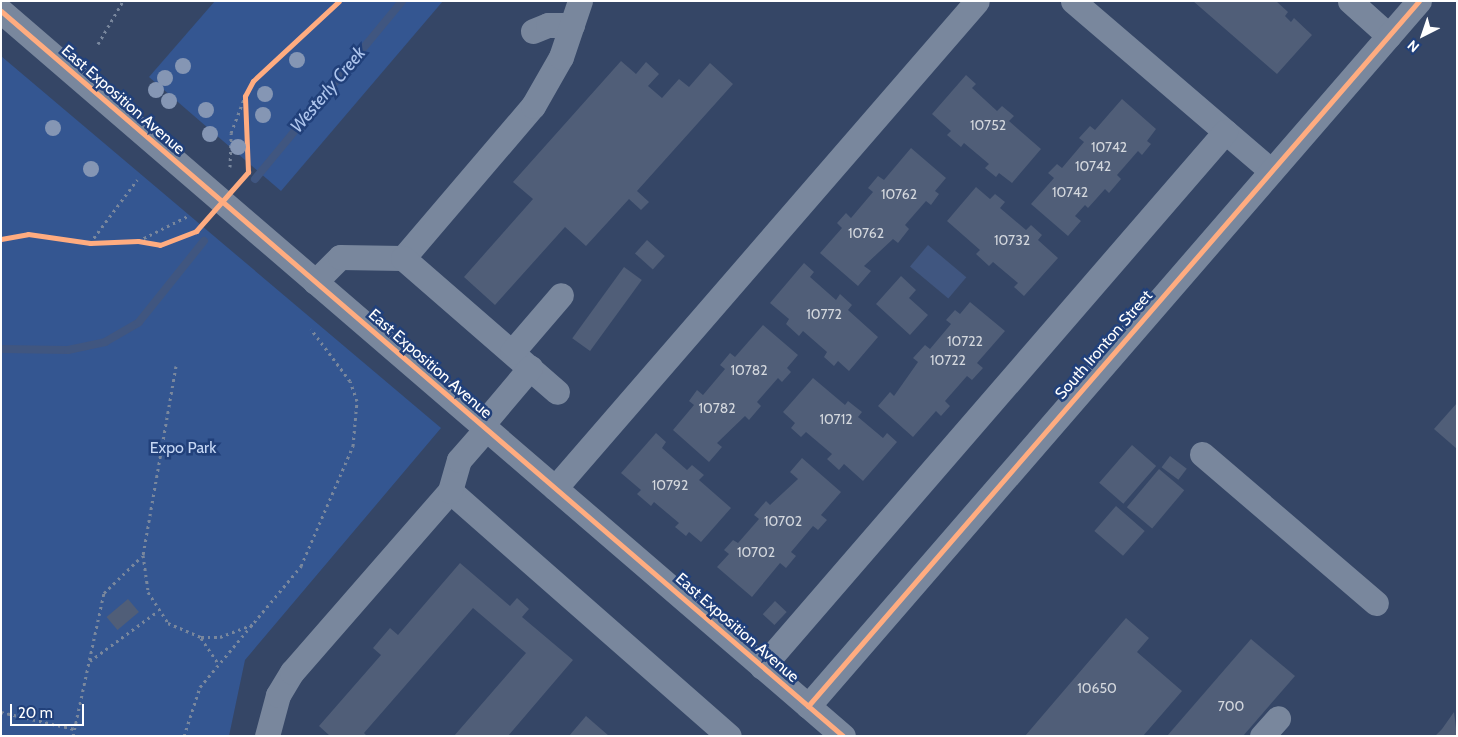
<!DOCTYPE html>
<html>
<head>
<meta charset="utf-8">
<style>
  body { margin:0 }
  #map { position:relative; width:1458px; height:737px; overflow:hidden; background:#354666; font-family:Cabin,sans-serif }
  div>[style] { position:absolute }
  .green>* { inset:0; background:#345691 }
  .water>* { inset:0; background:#405680; transform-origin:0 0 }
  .stream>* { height:8px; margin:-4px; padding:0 4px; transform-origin:4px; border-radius:4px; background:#405680 }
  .building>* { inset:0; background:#505e78; transform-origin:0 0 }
  .path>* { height:3px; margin-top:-1.5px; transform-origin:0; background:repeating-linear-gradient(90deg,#79879d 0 2.5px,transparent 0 6.5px) }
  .minor>* { height:25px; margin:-12.5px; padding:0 12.5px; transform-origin:12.5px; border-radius:12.5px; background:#79879d }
  .cycleway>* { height:5px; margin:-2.5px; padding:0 2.5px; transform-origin:2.5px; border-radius:2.5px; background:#ffac80 }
  .trees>* { width:16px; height:16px; margin:-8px; border-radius:50%; background:#8596b4 }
  span { translate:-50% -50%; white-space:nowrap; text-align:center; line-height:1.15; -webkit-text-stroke:5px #21407a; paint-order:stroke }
  .number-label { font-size:14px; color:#d3d7dd }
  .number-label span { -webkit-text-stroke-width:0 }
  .street-label { font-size:16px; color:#fff }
  .park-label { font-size:16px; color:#c6d7f4 }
  .water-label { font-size:18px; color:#aec5ed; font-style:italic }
  .frame { position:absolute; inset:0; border:2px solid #fff; pointer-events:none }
  .north { position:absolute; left:1398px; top:10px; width:50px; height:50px; -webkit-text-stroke:4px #21407a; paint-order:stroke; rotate:221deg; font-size:14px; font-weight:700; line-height:20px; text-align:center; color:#fff }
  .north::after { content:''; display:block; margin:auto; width:18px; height:22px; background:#fff; clip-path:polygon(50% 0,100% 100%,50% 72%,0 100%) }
  .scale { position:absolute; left:10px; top:704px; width:74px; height:22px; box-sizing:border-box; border:2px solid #fff; border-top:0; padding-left:6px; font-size:15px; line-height:18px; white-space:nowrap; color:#fff; -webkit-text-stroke:4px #21407a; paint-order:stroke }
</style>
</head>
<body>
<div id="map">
  <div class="green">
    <div style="clip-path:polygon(215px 1px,443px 1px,281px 191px,149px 77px)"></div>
    <div style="clip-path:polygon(1px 56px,441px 428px,245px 660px,229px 736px,1px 736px)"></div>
  </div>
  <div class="water">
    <div style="left:928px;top:245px;width:50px;height:28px;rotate:40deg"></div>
  </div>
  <div class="stream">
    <div style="left:255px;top:179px;width:231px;rotate:-50.4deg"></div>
    <div style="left:1px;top:349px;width:67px;rotate:0.9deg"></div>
    <div style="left:68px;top:350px;width:38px;rotate:-12deg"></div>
    <div style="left:105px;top:342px;width:39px;rotate:-30deg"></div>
    <div style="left:139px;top:322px;width:104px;rotate:-51.3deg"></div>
  </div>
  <div class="building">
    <div style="clip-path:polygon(1193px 1px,1276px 1px,1288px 12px,1285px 16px,1291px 22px,1294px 18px,1312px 35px,1277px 74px)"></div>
    <div style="clip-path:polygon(621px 61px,636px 74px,646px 62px,659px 74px,648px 86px,662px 98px,679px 79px,689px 87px,710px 63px,733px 84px,637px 191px,649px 202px,641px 210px,629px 199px,586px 246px,565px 227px,495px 305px,464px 277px,533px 199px,513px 182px)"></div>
    <div style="clip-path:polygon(966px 75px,976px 84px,972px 88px,997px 111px,1002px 106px,1014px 116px,1009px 121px,1041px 149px,1012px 183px,999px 173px,996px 177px,985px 168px,989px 164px,964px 143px,961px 147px,947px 135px,951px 131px,932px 114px)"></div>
    <div style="clip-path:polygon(1122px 99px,1156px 129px,1147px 141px,1151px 144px,1142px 155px,1138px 151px,1117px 175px,1121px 179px,1109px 193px,1105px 189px,1088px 208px,1085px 205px,1075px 216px,1081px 221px,1068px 236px,1031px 204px,1054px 178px,1048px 173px,1057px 164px,1062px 168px,1084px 142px,1079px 138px,1090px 126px,1095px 130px)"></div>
    <div style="clip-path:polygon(911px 148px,946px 178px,935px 191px,939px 194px,931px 205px,926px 201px,905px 225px,909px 229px,898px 243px,893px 239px,864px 266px,871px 271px,858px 286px,820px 253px,842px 228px,837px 223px,846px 213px,851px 218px,873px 192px,868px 188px,878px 176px,884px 180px)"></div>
    <div style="clip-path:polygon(976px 187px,990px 199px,995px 194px,1005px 202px,1000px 208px,1026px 230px,1031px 225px,1042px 235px,1038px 240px,1058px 258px,1024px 296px,1014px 287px,1018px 283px,993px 262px,989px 266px,976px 254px,980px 250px,947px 221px)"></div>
    <div style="left:647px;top:240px;width:24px;height:18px;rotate:42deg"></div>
    <div style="clip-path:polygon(804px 263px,814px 272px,810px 277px,836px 300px,840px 294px,852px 305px,848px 310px,878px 337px,849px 371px,838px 361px,834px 366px,824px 357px,827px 352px,803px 331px,799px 336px,786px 324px,789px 319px,770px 303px)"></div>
    <div style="left:624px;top:267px;width:22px;height:88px;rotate:36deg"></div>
    <div style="clip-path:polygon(901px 276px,916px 290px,909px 298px,928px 315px,910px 335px,876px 304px)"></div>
    <div style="clip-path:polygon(970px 302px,1005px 331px,977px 363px,983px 368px,972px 380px,967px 376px,945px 401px,950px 406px,941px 416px,936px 411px,913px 437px,878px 406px,890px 392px,894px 396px,918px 362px,913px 358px,925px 345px,930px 349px,951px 324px,946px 320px,955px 310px,960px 314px)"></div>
    <div style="clip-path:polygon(763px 325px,798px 355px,787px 368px,791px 372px,782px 382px,778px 378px,757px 402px,761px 406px,749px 420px,745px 416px,717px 443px,722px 447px,709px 462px,673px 430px,694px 405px,689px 401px,697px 390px,703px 395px,725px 369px,720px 365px,730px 353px,735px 357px)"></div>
    <div style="clip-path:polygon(813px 378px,845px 405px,848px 401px,862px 412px,858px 417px,883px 438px,887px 433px,897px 442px,863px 481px,844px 464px,839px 470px,827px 459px,832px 454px,806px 432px,801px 437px,791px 428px,795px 423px,783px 412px)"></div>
    <div style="clip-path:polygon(1457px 403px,1457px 449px,1434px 429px)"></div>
    <div style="clip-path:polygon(656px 433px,666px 442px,662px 448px,687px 470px,692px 465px,704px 475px,699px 480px,731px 508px,701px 542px,689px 532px,686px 536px,675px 527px,679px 523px,654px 502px,651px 506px,637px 494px,641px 490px,621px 473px)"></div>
    <div style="left:1132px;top:445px;width:32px;height:50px;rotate:41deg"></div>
    <div style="left:1170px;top:456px;width:21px;height:14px;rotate:37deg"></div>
    <div style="clip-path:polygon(802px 458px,841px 492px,821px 515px,827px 520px,818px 530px,813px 526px,791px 552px,796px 556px,786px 568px,780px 563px,752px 597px,717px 567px,729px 554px,724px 550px,733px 540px,738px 543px,759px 519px,754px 515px,766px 501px,770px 505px,798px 479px,790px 472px)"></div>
    <div style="left:1159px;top:469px;width:33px;height:50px;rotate:40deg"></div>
    <div style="left:1116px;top:506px;width:38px;height:33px;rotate:41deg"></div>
    <div style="clip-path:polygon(460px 563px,510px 606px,517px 598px,529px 609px,522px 617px,573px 660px,508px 736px,454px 736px,526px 653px,473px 608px,364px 733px,367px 736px,330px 736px,319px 726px,381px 655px,373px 648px,390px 628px,398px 635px)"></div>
    <div style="left:128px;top:599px;width:17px;height:28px;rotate:50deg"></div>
    <div style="left:775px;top:601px;width:16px;height:18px;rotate:43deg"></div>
    <div style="clip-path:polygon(1126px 618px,1149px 638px,1137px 652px,1182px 691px,1143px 736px,1025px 736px)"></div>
    <div style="clip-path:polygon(1251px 639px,1295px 676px,1243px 736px,1167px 736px)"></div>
    <div style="clip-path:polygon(1454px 712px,1457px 736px,1435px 736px,1442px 729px)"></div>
    <div style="clip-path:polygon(586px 716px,609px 736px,569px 736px)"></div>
  </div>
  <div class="path">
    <div style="left:98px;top:44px;width:50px;rotate:-59.8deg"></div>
    <div style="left:230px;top:167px;width:34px;rotate:-88deg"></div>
    <div style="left:231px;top:133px;width:40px;rotate:-69deg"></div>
    <div style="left:138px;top:241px;width:56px;rotate:-26.6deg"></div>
    <div style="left:90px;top:243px;width:79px;rotate:-53.3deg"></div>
    <div style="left:176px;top:366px;width:192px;rotate:99.9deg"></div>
    <div style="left:143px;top:555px;width:37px;rotate:82deg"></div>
    <div style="left:148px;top:592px;width:37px;rotate:57deg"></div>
    <div style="left:168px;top:623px;width:36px;rotate:23deg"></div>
    <div style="left:201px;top:637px;width:19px"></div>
    <div style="left:220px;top:637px;width:36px;rotate:-21deg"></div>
    <div style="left:201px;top:638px;width:32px;rotate:56deg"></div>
    <div style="left:90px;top:661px;width:84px;rotate:-36.3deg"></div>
    <div style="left:1px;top:712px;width:75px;rotate:13.1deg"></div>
    <div style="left:73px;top:736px;width:146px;rotate:-77.8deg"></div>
    <div style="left:104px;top:593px;width:53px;rotate:-44.2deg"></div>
    <div style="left:184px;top:736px;width:52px;rotate:-71.9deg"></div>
    <div style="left:200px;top:687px;width:158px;rotate:-50.1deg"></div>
    <div style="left:301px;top:566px;width:131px;rotate:-66.6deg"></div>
    <div style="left:353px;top:446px;width:45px;rotate:-84.9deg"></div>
    <div style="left:357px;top:401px;width:21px;rotate:-109deg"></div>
    <div style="left:350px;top:381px;width:65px;rotate:-126.9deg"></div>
  </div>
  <div class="minor">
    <div style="left:1073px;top:1px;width:261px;rotate:40.6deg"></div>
    <div style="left:1350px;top:1px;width:52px;rotate:41.9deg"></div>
    <div style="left:1px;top:11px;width:1111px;rotate:40.73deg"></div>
    <div style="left:533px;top:31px;width:16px;rotate:-22deg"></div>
    <div style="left:548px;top:25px;width:24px"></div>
    <div style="left:403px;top:258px;width:200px;rotate:-49.5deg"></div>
    <div style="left:533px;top:106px;width:56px;rotate:-60.3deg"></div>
    <div style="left:561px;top:57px;width:59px;rotate:-71.3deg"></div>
    <div style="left:315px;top:282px;width:35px;rotate:-45deg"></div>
    <div style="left:340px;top:257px;width:63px;rotate:0.9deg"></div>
    <div style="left:403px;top:258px;width:204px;rotate:41deg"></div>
    <div style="left:512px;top:352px;width:75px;rotate:-49.3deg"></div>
    <div style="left:482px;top:425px;width:75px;rotate:-49.9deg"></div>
    <div style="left:1202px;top:454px;width:229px;rotate:40.6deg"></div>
    <div style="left:555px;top:488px;width:644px;rotate:-49.09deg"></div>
    <div style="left:450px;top:491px;width:371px;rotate:41.3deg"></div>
    <div style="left:762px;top:667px;width:708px;rotate:-49.13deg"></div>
    <div style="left:808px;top:706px;width:933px;rotate:-49.09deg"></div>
    <div style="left:267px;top:736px;width:42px;rotate:-75deg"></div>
    <div style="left:278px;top:695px;width:27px;rotate:-59deg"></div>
    <div style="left:292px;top:672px;width:240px;rotate:-48.9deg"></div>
    <div style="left:450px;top:491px;width:32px;rotate:-74deg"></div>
    <div style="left:459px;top:460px;width:41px;rotate:-48.9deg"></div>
    <div style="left:1262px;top:736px;width:24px;rotate:-48deg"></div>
  </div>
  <div class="cycleway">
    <div style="left:1px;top:11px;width:1111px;rotate:40.73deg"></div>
    <div style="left:1px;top:239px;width:27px;rotate:-10deg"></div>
    <div style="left:28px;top:234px;width:63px;rotate:8.3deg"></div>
    <div style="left:90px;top:243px;width:48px;rotate:-2.4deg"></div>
    <div style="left:138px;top:241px;width:22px;rotate:10deg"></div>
    <div style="left:160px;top:245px;width:39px;rotate:-21deg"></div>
    <div style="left:196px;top:231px;width:79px;rotate:-48.6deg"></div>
    <div style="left:248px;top:172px;width:76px;rotate:-92.3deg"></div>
    <div style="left:245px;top:96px;width:17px;rotate:-62deg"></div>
    <div style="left:253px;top:81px;width:117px;rotate:-42.9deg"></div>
    <div style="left:808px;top:706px;width:933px;rotate:-49.09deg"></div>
  </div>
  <div class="trees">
    <div style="left:297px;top:60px"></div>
    <div style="left:183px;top:66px"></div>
    <div style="left:165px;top:78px"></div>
    <div style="left:156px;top:90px"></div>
    <div style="left:265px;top:94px"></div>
    <div style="left:169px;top:101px"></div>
    <div style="left:206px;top:110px"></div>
    <div style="left:263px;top:115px"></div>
    <div style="left:53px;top:128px"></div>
    <div style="left:210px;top:134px"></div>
    <div style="left:238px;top:147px"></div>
    <div style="left:91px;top:169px"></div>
  </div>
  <div class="number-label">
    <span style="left:988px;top:125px">10752</span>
    <span style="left:1109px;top:147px">10742</span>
    <span style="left:1093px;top:166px">10742</span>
    <span style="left:1070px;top:192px">10742</span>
    <span style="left:899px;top:194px">10762</span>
    <span style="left:866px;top:233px">10762</span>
    <span style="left:1012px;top:240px">10732</span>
    <span style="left:824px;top:314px">10772</span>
    <span style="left:965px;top:341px">10722</span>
    <span style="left:948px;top:360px">10722</span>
    <span style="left:749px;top:370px">10782</span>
    <span style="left:717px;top:408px">10782</span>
    <span style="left:836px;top:419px">10712</span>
    <span style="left:670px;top:485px">10792</span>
    <span style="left:783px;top:521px">10702</span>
    <span style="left:756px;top:552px">10702</span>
    <span style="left:1097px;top:688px">10650</span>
    <span style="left:1231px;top:706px">700</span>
  </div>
  <div class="street-label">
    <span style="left:123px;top:100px;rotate:41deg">East Exposition Avenue</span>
    <span style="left:1104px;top:345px;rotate:-49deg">South Ironton Street</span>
    <span style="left:430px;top:364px;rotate:41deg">East Exposition Avenue</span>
    <span style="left:737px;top:628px;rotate:41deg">East Exposition Avenue</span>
  </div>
  <div class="park-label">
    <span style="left:183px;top:448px">Expo Park</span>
  </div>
  <div class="water-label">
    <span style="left:328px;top:90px;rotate:-50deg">Westerly Creek</span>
  </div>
  <div class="frame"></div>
  <div class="north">N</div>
  <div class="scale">20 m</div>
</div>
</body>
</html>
